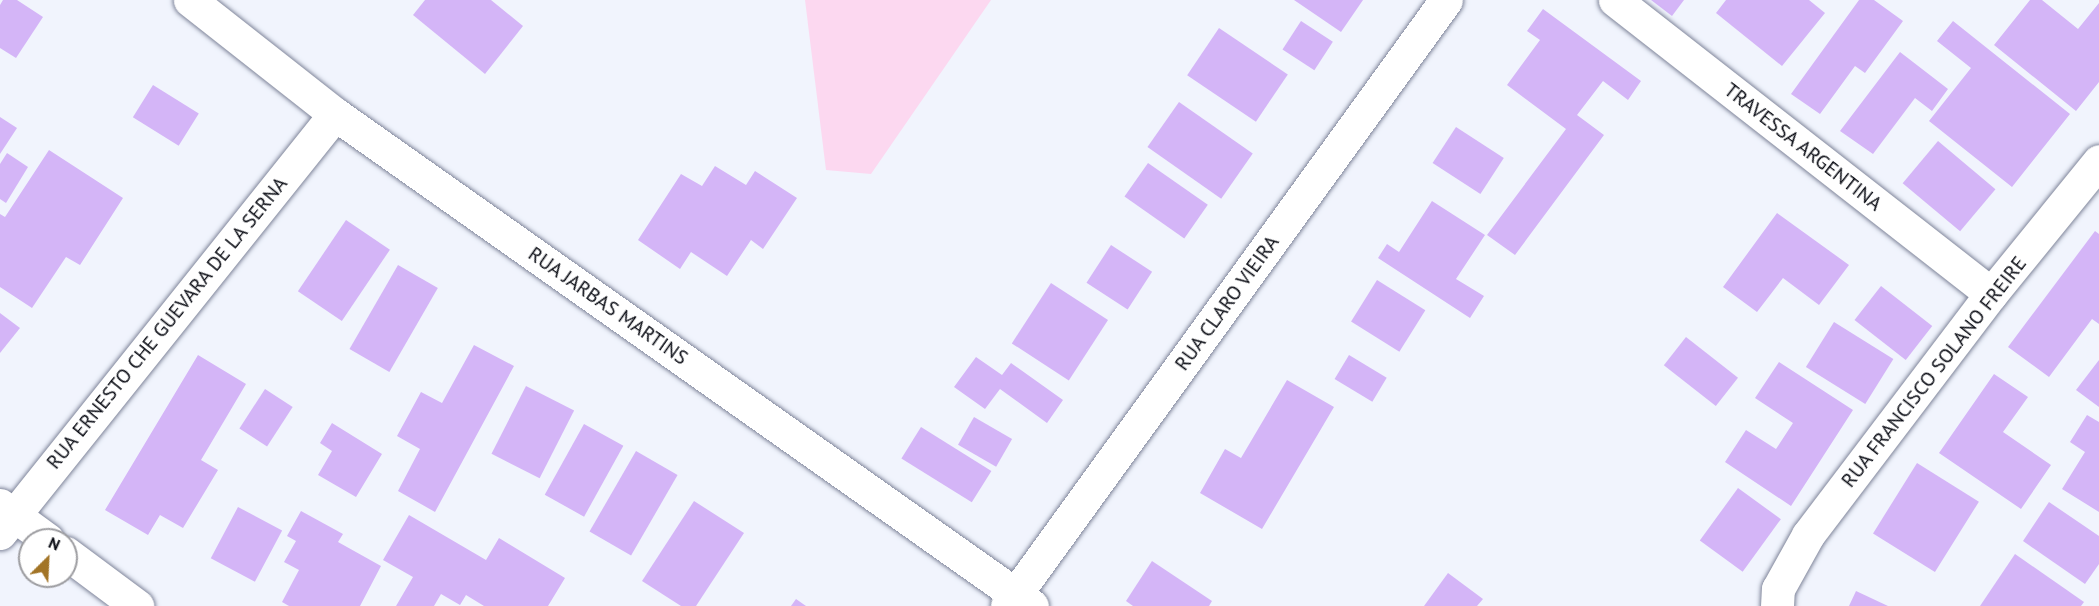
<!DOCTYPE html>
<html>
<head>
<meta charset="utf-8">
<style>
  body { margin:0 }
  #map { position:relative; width:2099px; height:606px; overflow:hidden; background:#f1f4fd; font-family:"PT Sans",sans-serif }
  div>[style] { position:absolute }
  .green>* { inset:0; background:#fcd8f0 }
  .building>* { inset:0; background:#d4b5f7; transform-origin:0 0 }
  .roads { filter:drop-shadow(0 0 2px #7f859a) drop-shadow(0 0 2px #7f859a) }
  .street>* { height:33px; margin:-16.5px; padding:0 16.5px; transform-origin:16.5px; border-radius:16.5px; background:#fff }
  span { translate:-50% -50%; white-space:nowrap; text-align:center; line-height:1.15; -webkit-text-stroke:4.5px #fff; paint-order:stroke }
  .street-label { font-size:20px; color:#090b13 }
  .north { position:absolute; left:18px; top:528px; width:60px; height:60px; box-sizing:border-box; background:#fff; border:2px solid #9d9da1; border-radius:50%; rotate:24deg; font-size:16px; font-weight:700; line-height:24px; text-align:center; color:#090b13 }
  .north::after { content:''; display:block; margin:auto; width:21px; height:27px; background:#a27426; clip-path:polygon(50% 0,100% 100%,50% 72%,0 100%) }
</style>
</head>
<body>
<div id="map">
  <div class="green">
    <div style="clip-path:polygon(805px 0,991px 0,871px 174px,826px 170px)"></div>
  </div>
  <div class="building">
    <div style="clip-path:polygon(3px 0,17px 0,43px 17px,16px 58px,0 48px,0 5px)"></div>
    <div style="clip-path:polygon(425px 0,491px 0,523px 26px,485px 74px,413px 15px)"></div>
    <div style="clip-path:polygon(1294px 0,1363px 0,1341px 32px)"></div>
    <div style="clip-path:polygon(1651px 0,1684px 0,1672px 16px)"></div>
    <div style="clip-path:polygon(1726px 0,1809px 0,1825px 13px,1782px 66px,1716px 13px)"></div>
    <div style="clip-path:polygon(1859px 0,1874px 0,1903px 21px,1865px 73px,1855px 66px,1820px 114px,1791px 94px)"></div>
    <div style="clip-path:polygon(2030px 0,2042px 0,2078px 29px,2099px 3px,2099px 82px,2076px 111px,1994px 45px)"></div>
    <div style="clip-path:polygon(1543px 9px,1641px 81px,1628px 100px,1603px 81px,1577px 115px,1604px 135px,1515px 255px,1487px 235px,1566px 129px,1507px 85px,1540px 40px,1527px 31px)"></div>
    <div style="left:1301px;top:21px;width:38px;height:34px;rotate:33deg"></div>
    <div style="clip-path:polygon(1953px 21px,2070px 114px,2012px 187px,1929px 121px,1971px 68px,1937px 41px)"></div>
    <div style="left:1219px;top:28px;width:83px;height:57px;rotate:34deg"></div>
    <div style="clip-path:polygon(1900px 52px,1948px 89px,1932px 111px,1915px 98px,1873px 154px,1840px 131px)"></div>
    <div style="left:153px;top:85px;width:54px;height:38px;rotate:32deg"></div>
    <div style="left:1179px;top:102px;width:90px;height:55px;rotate:35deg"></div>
    <div style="clip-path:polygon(0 117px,17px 128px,0 154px)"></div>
    <div style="left:1456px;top:127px;width:57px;height:43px;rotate:33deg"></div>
    <div style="left:1938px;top:141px;width:75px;height:55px;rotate:40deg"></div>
    <div style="clip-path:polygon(49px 150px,123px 198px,80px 265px,66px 257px,32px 308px,0 287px,0 214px,5px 217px)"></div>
    <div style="clip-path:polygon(7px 153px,28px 167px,6px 203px,0 199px,0 164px)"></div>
    <div style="left:1148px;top:163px;width:73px;height:41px;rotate:35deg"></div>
    <div style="clip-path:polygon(715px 166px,746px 185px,755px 171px,797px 198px,763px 249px,751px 240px,727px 276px,691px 252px,680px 269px,638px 240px,681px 174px,702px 186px)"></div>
    <div style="clip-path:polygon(1432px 201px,1485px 235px,1456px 279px,1484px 296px,1470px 318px,1378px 258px,1387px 244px,1399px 252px)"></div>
    <div style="clip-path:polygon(1777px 213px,1849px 265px,1819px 305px,1783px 278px,1757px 312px,1723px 287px)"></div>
    <div style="left:346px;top:220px;width:53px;height:86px;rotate:34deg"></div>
    <div style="clip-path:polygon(2095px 231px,2099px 234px,2099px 324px,2092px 319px,2049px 377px,2008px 347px)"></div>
    <div style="left:1111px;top:245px;width:49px;height:45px;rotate:33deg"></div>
    <div style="left:398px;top:265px;width:46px;height:97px;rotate:30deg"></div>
    <div style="left:1377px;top:280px;width:57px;height:49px;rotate:32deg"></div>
    <div style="left:1051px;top:283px;width:68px;height:72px;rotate:33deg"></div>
    <div style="left:1881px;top:286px;width:65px;height:43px;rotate:38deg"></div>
    <div style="clip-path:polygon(0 313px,20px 328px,0 353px)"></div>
    <div style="left:1834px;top:322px;width:70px;height:53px;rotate:32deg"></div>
    <div style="left:1686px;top:337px;width:66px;height:36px;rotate:38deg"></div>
    <div style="clip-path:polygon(474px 345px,514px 366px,435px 512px,398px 491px,420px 449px,397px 436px,421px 392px,442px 403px)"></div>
    <div style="clip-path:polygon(198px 355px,246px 384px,201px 460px,218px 470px,183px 528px,160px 515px,148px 535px,105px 510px)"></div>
    <div style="left:1349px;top:355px;width:44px;height:28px;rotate:31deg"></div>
    <div style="clip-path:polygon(976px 357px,1002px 375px,1011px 363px,1063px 400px,1047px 423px,1000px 389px,985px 409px,954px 387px)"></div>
    <div style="clip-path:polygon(2099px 360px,2099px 407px,2076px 390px)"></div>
    <div style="clip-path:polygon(1779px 362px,1853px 410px,1791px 506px,1725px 462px,1746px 430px,1776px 449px,1793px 423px,1755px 398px)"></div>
    <div style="clip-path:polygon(1994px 374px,2028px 397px,2003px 432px,2051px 465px,2021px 509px,1939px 453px)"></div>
    <div style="clip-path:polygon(1287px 380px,1334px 407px,1262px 529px,1200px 493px,1225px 449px,1241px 458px)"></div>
    <div style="left:526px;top:386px;width:54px;height:76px;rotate:27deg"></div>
    <div style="left:265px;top:389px;width:33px;height:47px;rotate:33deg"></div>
    <div style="clip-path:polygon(2087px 415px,2099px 422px,2099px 512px,2062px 489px,2085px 452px,2070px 442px)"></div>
    <div style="left:974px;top:417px;width:44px;height:32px;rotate:30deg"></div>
    <div style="clip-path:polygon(332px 423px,382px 454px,356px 497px,318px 475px,332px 451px,320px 443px)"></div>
    <div style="left:584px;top:424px;width:45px;height:81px;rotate:29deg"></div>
    <div style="left:921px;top:427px;width:83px;height:37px;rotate:32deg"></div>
    <div style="left:636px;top:451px;width:48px;height:93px;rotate:30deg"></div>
    <div style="left:1917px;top:463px;width:73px;height:83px;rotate:32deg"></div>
    <div style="left:1738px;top:488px;width:53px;height:65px;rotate:36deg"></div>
    <div style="clip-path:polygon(694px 501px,744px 533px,696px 606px,681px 606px,642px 581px)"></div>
    <div style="clip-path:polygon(2049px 502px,2099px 536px,2099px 564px,2085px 584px,2023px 541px)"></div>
    <div style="left:238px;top:507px;width:50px;height:58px;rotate:28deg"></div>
    <div style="clip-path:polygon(301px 511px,343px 534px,338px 542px,381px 566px,360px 606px,289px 606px,282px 602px,299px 570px,284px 562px,296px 541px,287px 536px)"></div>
    <div style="clip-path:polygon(409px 515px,486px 560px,499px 538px,565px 578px,548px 606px,484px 606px,466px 595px,460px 605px,441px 594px,434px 606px,396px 606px,413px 577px,383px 560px)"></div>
    <div style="clip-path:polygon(2015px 554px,2084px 602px,2081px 606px,1980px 606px)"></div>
    <div style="clip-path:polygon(1152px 561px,1212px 601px,1209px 606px,1133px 606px,1126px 601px)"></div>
    <div style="clip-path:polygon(1448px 573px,1483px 599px,1477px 606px,1424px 606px)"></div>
    <div style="clip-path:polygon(1856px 591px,1888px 606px,1849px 606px)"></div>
    <div style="clip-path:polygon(796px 599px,806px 606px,791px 606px)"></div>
  </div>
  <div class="roads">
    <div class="street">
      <div style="left:190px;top:0;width:184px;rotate:38.2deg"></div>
      <div style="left:335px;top:114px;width:853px;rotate:35.22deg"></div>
      <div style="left:1615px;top:0;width:477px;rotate:38deg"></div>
      <div style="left:0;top:505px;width:59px;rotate:36.1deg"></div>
      <div style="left:0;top:533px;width:536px;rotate:-51.36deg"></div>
      <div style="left:66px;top:553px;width:89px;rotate:36.7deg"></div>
      <div style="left:1007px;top:606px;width:748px;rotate:-54.08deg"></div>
      <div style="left:1777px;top:606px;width:17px;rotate:-87deg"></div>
      <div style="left:1778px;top:589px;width:62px;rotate:-60.9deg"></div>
      <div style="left:1808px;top:535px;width:303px;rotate:-52.8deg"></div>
      <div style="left:1991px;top:294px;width:171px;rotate:-50.9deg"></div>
    </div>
  </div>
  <div class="street-label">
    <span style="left:1803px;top:147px;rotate:38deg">TRAVESSA ARGENTINA</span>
    <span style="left:1227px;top:303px;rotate:-54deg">RUA CLARO VIEIRA</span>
    <span style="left:608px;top:306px;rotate:35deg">RUA JARBAS MARTINS</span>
    <span style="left:167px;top:323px;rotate:-51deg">RUA ERNESTO CHE GUEVARA DE LA SERNA</span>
    <span style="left:1934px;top:372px;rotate:-52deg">RUA FRANCISCO SOLANO FREIRE</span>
  </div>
  <div class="north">N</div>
</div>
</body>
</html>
